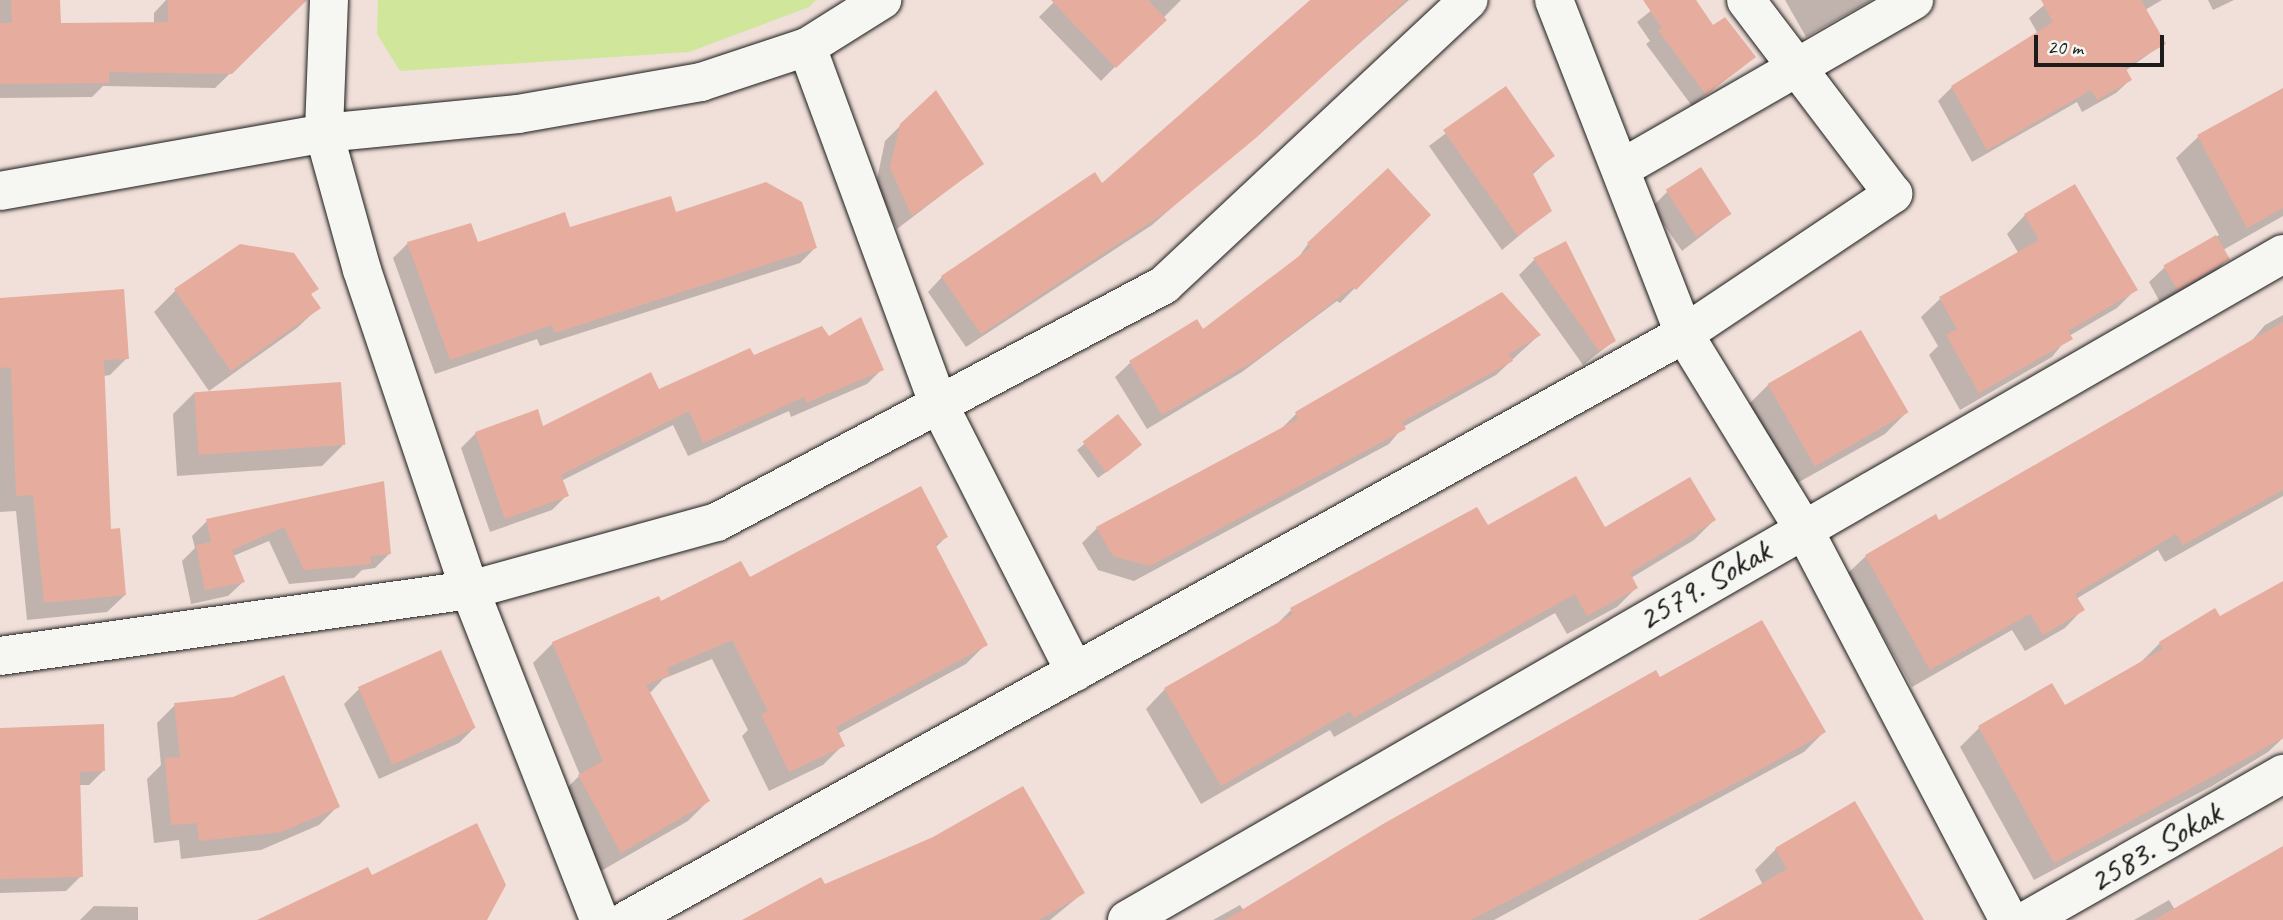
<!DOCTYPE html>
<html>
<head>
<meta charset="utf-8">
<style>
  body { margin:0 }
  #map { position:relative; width:2283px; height:920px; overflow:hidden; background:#f1e0d9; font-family:Caveat,sans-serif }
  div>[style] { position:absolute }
  .green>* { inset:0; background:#cfe69b }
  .shadow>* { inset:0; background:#0003 }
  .building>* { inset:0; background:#e6ad9e; transform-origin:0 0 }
  .roads { filter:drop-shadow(0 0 2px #1c1c1c) drop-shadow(0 0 2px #1c1c1c) }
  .street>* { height:38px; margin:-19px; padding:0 19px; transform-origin:19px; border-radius:19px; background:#f6f6f2 }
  span { translate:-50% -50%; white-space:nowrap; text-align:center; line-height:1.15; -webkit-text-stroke:5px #f6f6f2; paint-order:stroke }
  .street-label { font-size:35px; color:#1c1c1c }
  .scale { position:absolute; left:2034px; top:35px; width:130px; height:32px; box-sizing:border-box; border:4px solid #1c1c1c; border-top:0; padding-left:9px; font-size:21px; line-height:24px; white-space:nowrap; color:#1c1c1c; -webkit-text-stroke:5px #f6f6f2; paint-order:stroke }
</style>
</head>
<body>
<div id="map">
  <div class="green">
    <div style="clip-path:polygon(378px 0,816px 0,809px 7px,689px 52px,400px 71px,377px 34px)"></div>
  </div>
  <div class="shadow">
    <div style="clip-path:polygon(0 0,58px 0,59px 25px,154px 24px,154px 13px,166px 0,283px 0,283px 22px,215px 88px,103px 86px,92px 97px,0 98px)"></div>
    <div style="clip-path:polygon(1056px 0,1181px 0,1101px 81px,1039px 17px)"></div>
    <div style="clip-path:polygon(1313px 0,1409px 0,1152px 225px,966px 347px,928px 292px,942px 277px,1101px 185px)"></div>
    <div style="clip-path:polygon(1664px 0,1694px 0,1713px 28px,1753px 57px,1692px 106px,1646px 44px,1650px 41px,1637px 22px)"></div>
    <div style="clip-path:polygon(1785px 0,1872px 0,1806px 37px)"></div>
    <div style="clip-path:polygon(2050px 0,2162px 0,2145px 10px,2163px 44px,2125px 71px,2130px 80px,2116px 93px,2082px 112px,2077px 102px,1972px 162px,1938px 101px,1952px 87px,2038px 34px,2029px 18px)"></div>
    <div style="clip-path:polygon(2208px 0,2234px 0,2213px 10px)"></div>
    <div style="clip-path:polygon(1506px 88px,1553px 156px,1532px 175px,1549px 211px,1502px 250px,1429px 146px)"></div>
    <div style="clip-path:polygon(2283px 90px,2283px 216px,2223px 250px,2228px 259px,2213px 274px,2161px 304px,2149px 282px,2164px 268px,2219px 235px,2176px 158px,2198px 137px)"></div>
    <div style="clip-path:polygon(901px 125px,982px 164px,897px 229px,876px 184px,885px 141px)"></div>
    <div style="clip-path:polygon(1667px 192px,1730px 214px,1682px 251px,1652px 207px)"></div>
    <div style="clip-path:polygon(675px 214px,815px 248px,800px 263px,540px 346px,537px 339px,435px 374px,393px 258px,408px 243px,477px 244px)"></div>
    <div style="clip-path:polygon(1428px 214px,1340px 303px,1337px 301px,1242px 372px,1147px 429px,1115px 377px,1130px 363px,1203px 332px,1296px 261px,1308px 244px)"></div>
    <div style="clip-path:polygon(2025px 215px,2135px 290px,2117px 308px,2069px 336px,2052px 357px,1960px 410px,1929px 355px,1938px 346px,1921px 317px,1940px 299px,2019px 254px,2007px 234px)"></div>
    <div style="clip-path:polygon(1565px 243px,1614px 341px,1583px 365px,1519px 275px,1534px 260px)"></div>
    <div style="clip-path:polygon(316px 289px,310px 295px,319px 307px,297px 328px,209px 391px,154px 312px,175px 291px)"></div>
    <div style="clip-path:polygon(0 300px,127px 358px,110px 375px,103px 376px,110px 531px,125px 595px,107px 612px,27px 620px,16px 511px,0 512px)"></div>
    <div style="clip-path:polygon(2283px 315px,2283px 496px,2165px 562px,2158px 550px,2076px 599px,2082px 610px,2065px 628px,2025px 651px,2012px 630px,1912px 687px,1848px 573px,1866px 556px,1938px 522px,2249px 344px,2265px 325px)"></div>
    <div style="clip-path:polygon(1539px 335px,1496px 375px,1403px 427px,1389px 444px,1134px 581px,1098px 570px,1082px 543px,1097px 528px,1281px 429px,1296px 414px)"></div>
    <div style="clip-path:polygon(828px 339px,882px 369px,867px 384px,791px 417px,789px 411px,688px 456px,673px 425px,561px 481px,567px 495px,552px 510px,490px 532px,461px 448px,476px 433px,543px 428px)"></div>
    <div style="clip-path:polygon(1768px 385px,1906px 413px,1885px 434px,1792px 486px,1747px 406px)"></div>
    <div style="clip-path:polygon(194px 393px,343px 445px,322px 466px,177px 476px,173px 414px)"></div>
    <div style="clip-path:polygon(1117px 417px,1132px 453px,1098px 478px,1077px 450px)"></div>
    <div style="clip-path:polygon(382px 483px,390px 553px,375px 568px,362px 570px,354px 578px,289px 584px,269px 541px,233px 556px,243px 582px,228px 596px,191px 604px,182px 561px,195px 548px,192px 536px,207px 521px)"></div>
    <div style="clip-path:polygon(1714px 520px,1694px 540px,1631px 578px,1636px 588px,1617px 607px,1567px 634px,1555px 613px,1334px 737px,1330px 730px,1201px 804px,1146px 709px,1165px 689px,1274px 627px,1291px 610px,1604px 530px)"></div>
    <div style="clip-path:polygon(946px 537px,935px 548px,986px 644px,966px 664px,837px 734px,843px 745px,823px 765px,769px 791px,742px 736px,748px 730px,712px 659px,663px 679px,649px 694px,708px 801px,688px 821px,601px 871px,559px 796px,580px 775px,533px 663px,553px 643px,660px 604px)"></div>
    <div style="clip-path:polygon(2283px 583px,2283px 738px,2268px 752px,2212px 786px,2034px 880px,1960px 747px,1979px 728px,2065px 708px,2141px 662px,2160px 643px,2219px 618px)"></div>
    <div style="clip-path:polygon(1659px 680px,1824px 732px,1804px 752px,1494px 920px,1213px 920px,1240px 905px,1244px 911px)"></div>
    <div style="clip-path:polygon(359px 689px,474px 728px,459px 743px,379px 779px,344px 704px)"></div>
    <div style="clip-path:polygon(175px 705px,337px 807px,319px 825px,261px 850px,181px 859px,179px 840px,154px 843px,147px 779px,161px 765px,157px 723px)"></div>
    <div style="clip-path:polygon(0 731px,104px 770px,89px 785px,78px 785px,81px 876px,66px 891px,0 893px)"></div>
    <div style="clip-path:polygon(934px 839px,1083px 893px,1050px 920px,754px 920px)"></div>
    <div style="clip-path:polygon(1776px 849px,1922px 920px,1702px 920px,1763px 885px,1755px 870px)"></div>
    <div style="clip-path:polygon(2283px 855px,2283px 920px,2134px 920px,2169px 900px,2175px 910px)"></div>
    <div style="clip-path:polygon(94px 906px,138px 907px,138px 920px,80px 920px)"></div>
  </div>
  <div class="building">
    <div style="clip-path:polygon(11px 0,60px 0,61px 23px,168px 22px,168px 0,307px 0,232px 74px,109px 72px,109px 83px,0 84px,0 23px,12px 23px)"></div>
    <div style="clip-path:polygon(1051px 0,1148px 0,1167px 20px,1116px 68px)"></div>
    <div style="clip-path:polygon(1310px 0,1406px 0,1257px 137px,1169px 210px,981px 334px,941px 276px,1095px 172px,1102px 183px)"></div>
    <div style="clip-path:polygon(1643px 0,1696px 0,1713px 25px,1725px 17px,1756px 57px,1706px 95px,1658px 30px,1662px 28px)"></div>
    <div style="clip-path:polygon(2041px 0,2141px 0,2166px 44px,2125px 67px,2132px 80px,2097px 100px,2091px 90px,1987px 150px,1951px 86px,2053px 22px)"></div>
    <div style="clip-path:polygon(1506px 86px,1555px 156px,1532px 172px,1552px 211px,1518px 236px,1443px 130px)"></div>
    <div style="clip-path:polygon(2283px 88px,2283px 208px,2247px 228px,2197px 135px)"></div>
    <div style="clip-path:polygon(936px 90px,984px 164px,912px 216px,890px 168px,900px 124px)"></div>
    <div style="left:1701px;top:167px;width:56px;height:42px;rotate:57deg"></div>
    <div style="clip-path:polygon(1388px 168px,1431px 215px,1356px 290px,1353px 287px,1259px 358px,1162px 415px,1129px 361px,1197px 319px,1203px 329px,1311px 247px,1307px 243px)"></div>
    <div style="clip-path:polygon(766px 182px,802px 202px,817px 248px,555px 333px,552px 325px,450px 360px,407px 242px,471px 223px,478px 242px,565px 212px,570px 227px,671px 196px,676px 212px)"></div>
    <div style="clip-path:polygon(2075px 184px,2138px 290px,2068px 331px,2073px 339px,1979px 393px,1946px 335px,1957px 329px,1939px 297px,2039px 240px,2024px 214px)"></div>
    <div style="left:2216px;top:235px;width:28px;height:61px;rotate:60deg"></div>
    <div style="clip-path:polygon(1566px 241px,1616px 341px,1599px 351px,1533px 258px)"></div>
    <div style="clip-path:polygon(240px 244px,294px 253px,319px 289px,311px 294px,321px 308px,231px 371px,174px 289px)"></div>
    <div style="clip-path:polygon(124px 289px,129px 359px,104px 360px,111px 529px,120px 528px,126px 595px,44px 603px,33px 495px,16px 496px,11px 367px,0 368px,0 298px)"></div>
    <div style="clip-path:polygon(1502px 292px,1541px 335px,1509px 354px,1513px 361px,1402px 422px,1406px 429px,1150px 566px,1113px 556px,1096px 527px,1298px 419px,1295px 412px)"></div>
    <div style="clip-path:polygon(861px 317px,884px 370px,806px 403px,804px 397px,703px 443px,689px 411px,561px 475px,569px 496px,505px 519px,475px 432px,538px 409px,543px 426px,651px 372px,659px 389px,750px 348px,754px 355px,822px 326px,829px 336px)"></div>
    <div style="clip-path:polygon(2283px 322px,2283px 490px,2183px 545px,2176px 534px,2075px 594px,2085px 610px,2043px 635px,2030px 614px,1930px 670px,1865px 555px,1936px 514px,1939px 520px)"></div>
    <div style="left:1861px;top:330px;width:95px;height:108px;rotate:60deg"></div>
    <div style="left:341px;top:382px;width:63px;height:147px;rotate:86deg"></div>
    <div style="left:1118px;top:414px;width:39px;height:45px;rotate:52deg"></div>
    <div style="clip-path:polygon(1576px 476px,1605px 527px,1690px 477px,1716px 520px,1630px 573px,1638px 588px,1587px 616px,1575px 594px,1354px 718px,1350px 711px,1221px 786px,1164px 688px,1293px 614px,1290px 608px,1477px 507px,1488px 525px)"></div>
    <div style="clip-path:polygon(384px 481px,391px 554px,371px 556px,371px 564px,304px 570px,284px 527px,232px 550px,245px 582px,205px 590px,196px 545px,211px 542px,206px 519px)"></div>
    <div style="clip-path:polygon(921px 486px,948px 537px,935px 544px,988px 645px,836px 727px,845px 746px,789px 772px,761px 714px,768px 711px,732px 640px,667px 668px,670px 675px,646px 685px,710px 801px,621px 853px,578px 775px,603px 761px,552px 642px,659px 596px,661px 601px,741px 561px,750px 577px)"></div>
    <div style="clip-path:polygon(2283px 581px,2283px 738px,2054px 863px,1978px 726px,2052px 683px,2065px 705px,2163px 649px,2159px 642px,2215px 608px,2220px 616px)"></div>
    <div style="clip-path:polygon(1762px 620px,1826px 732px,1749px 776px,1471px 920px,1225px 920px,1383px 824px,1656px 670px,1660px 677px)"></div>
    <div style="left:441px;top:650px;width:85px;height:91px;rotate:66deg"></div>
    <div style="clip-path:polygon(284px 675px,340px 807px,281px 832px,199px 841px,197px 823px,171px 825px,165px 758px,180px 757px,174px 703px,233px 697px)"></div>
    <div style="clip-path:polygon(104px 724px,105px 771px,80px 772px,83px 877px,0 879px,0 728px)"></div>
    <div style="clip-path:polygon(1023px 786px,1085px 893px,1039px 920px,742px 920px,821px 877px,825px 884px,933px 837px)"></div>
    <div style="clip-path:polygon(1855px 801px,1924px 920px,1698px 920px,1787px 869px,1775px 848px)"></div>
    <div style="clip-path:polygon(477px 823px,506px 885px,487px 920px,257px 920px,368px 867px,372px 875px)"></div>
    <div style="clip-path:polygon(2283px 846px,2283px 920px,2154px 920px)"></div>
  </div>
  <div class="roads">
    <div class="street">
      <div style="left:329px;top:0;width:133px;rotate:92.2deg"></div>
      <div style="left:324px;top:133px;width:142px;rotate:74.5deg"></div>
      <div style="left:362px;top:270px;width:338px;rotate:71.4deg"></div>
      <div style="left:470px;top:590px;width:354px;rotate:68.6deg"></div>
      <div style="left:1554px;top:0;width:358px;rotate:68.7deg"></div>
      <div style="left:1684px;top:334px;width:228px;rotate:58.5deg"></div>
      <div style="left:1803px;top:528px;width:443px;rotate:62.3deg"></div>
      <div style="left:807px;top:47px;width:379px;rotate:69.8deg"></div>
      <div style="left:938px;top:403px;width:302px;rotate:63deg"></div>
      <div style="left:1622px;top:168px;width:337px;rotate:-29.9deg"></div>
      <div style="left:0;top:191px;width:329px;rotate:-10.1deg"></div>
      <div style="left:324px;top:133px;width:195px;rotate:-5.6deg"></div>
      <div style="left:518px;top:114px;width:186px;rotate:-9.9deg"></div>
      <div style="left:701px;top:82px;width:112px;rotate:-18.3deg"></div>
      <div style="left:807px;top:47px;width:89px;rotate:-32.1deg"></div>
      <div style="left:0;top:656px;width:475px;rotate:-8deg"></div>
      <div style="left:470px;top:590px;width:256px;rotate:-15.4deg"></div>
      <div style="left:717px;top:522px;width:506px;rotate:-27.93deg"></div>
      <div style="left:1164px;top:285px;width:417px;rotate:-43.1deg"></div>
      <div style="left:627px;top:920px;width:1209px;rotate:-29deg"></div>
      <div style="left:1684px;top:334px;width:252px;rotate:-33.8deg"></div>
      <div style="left:1893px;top:194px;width:243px;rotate:-127.2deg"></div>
      <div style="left:1127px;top:920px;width:1334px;rotate:-29.95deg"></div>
      <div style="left:2027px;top:920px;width:295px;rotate:-29.7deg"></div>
    </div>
  </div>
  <div class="street-label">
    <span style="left:1704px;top:585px;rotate:-30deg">2579. Sokak</span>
    <span style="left:2155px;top:847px;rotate:-30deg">2583. Sokak</span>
  </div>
  <div class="scale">20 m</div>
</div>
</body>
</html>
